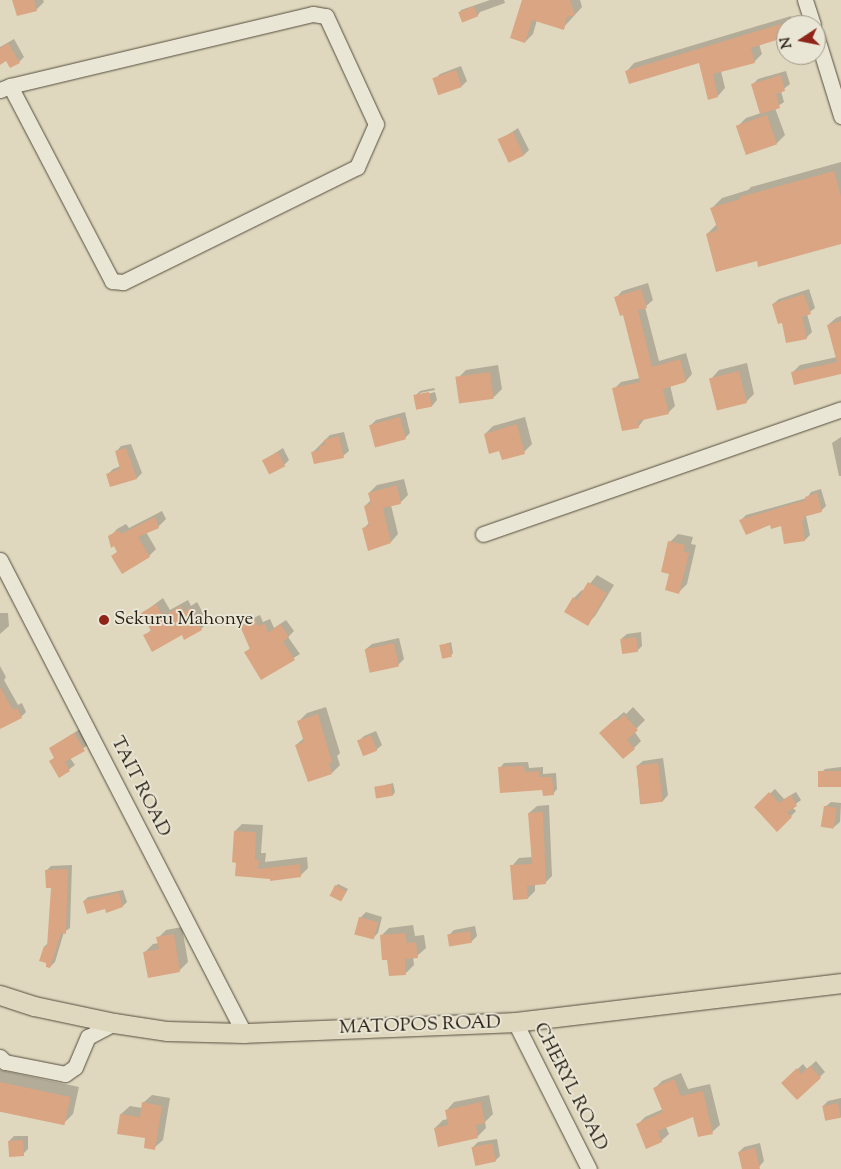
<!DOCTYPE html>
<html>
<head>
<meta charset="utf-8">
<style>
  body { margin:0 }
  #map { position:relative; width:841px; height:1169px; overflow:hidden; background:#dfd8be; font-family:"Sorts Mill Goudy",serif }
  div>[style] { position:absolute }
  .shadow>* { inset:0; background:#0003 }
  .building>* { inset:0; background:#d9a583; transform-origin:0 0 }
  .roads { filter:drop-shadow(0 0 1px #554d3e) drop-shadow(0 0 1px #554d3e) }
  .minor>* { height:15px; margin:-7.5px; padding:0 7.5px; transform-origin:7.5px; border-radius:7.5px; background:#eae6d5 }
  .major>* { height:19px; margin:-9.5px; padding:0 9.5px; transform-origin:9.5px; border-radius:9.5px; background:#dfd8be }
  .dots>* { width:14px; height:14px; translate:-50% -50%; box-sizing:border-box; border:2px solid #eae6d5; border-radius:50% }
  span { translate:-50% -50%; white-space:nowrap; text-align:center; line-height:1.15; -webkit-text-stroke:4px #eae6d5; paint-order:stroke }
  .poi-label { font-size:19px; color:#271f14 }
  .left { translate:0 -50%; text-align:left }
  .street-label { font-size:19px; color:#271f14 }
  .north { position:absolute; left:776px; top:15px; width:50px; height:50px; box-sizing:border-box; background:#eae6d5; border:1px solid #9c9688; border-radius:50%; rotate:259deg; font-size:14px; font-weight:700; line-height:20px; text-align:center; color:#271f14 }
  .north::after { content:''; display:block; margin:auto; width:18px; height:22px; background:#8f2418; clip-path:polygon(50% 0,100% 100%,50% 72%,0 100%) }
</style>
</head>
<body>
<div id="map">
  <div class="shadow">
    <div style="clip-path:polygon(14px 0,43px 0,44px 2px,36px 10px)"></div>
    <div style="clip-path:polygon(490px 0,504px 0,505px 3px,480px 12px,478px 15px,462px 21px,459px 13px,461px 10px)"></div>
    <div style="clip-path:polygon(524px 0,580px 0,582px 7px,563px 28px,537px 20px,533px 34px,525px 42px)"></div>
    <div style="clip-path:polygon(791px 16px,794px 25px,786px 25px,786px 36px,759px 44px,762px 54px,754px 62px,721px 71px,725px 88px,718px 96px,700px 62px,627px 71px,634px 63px)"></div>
    <div style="clip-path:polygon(14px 39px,24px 57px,19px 62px,7px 60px,0 64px,0 47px)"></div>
    <div style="clip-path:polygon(461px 66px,467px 81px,462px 86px,434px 80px,440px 74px)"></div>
    <div style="clip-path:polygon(786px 71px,790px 84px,781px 91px,784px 102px,775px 108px,785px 135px,777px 143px,747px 153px,738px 126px,746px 118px,761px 113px,753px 84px,758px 79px)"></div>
    <div style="clip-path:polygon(518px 128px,529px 150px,524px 155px,500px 140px)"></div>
    <div style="clip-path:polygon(841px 162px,841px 243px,757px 259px,707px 234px,717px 224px,712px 208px,722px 198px,748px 190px,751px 187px)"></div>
    <div style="clip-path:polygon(648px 283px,653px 300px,645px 307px,659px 361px,686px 353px,692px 374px,686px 381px,670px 385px,675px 406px,668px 413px,645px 418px,639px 426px,623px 430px,614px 389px,621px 382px,640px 378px,624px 313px,616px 298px,622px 291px)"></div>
    <div style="clip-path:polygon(809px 289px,815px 308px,807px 314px,812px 332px,806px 338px,783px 322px,773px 304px,779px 299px)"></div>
    <div style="clip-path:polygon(841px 316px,841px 372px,792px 373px,800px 365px,837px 357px,828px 325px,836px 318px)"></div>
    <div style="clip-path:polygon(747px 363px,754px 394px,746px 402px,711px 379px,719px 370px)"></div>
    <div style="clip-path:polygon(498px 365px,502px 389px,494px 397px,457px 379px,466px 370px)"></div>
    <div style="clip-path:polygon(434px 388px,435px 390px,420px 393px,420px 396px,435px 392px,437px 400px,432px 406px,418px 409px,415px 396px,420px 391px)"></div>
    <div style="clip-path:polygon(405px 412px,410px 433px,405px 438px,371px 425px,376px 420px)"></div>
    <div style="clip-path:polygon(525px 417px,532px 444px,524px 452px,500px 449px,485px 434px,493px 426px)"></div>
    <div style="clip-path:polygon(344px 432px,349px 451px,343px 456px,313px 452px,330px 435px)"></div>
    <div style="clip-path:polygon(841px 437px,841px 476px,839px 476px,832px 443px)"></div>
    <div style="clip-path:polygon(131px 444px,142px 473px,137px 478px,111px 486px,108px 474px,113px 469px,121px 466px,116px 452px,121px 446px)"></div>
    <div style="clip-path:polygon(283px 448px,289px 460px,284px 465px,264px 460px)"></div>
    <div style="clip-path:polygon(404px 479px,408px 495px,401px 502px,391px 505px,398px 534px,391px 542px,364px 528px,369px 523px,365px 506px,371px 500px,369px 493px,377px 485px)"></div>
    <div style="clip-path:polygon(821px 489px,826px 506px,821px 511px,806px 516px,810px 535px,805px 540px,782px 525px,741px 520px,746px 515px,807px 498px,811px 492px)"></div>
    <div style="clip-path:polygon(162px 511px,166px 519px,158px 527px,146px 532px,156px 549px,149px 556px,113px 556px,118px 551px,110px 537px,117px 529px,126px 524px,129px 528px)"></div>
    <div style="clip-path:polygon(678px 534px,693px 537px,691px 544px,696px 545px,687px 584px,679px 592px,670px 573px,670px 542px)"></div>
    <div style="clip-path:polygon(0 575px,0 613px,8px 613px,9px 626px,0 634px)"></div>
    <div style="clip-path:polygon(597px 575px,614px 585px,595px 616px,587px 624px,574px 598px,582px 590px,584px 591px)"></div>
    <div style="clip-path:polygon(163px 598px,170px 610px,188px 600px,191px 606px,197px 602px,208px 622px,201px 629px,182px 633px,145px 636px,152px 629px,143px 613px)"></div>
    <div style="clip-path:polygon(260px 615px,263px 622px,270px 619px,274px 628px,286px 620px,294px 631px,288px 637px,300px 654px,261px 678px,246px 652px,251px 647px,242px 626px,247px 621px)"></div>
    <div style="clip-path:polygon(641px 632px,642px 646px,637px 651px,621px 639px,627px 634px)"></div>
    <div style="clip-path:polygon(399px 638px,404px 659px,398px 665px,366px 649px,372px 644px)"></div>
    <div style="clip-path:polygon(451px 642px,453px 653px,451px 655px,440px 646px)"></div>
    <div style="clip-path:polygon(0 666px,6px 677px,4px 680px,18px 705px,22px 703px,26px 712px,21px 717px,0 727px)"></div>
    <div style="clip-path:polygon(326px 707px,340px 753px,337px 756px,340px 765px,332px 773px,296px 745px,304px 738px,299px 721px,307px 713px)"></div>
    <div style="clip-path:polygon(633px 707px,645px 720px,634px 731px,641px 741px,632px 750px,609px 725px,624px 712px,626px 714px)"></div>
    <div style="clip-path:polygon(80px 729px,89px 744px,70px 758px,75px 765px,59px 777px,55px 757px,50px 748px)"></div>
    <div style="clip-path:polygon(376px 731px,382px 745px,376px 750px,359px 741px,364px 736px)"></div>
    <div style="clip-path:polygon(663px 758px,668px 795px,663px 801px,640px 804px,637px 766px,643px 761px)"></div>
    <div style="clip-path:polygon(528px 762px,529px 768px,543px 767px,543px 774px,556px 773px,557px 789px,553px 794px,500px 768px,504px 763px)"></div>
    <div style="clip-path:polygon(841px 767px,841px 785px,820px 774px,825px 769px)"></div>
    <div style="clip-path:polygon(393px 783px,395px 792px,393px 795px,375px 788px)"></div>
    <div style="clip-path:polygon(775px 789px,784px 799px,796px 792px,801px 800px,792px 807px,796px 811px,777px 830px,756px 807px)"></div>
    <div style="clip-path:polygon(831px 802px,841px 803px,840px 822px,834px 827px,825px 807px)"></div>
    <div style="clip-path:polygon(549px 805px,552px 876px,545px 883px,535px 884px,535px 891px,528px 898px,512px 866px,519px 858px,533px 857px,529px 813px,537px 806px)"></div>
    <div style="clip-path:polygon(242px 824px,263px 825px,261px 853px,266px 853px,265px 862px,307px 857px,308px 868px,301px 875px,271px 879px,271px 877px,237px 875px,235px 831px)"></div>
    <div style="clip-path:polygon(72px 865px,70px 928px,64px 932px,55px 962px,50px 967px,45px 946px,49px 942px,53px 886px,46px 871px,51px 866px)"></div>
    <div style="clip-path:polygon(338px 884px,348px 889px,341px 901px,336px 886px)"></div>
    <div style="clip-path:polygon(123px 890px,127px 902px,123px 906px,105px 907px,84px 901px,88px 897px)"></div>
    <div style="clip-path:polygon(366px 912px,382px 917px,378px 933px,373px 938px,360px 918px)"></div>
    <div style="clip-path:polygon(413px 925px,415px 936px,424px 935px,426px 948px,417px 956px,413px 957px,414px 965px,406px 973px,388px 958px,381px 936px,389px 928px)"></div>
    <div style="clip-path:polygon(475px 926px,477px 936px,471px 942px,449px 935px,454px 930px)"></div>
    <div style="clip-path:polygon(182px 927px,188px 962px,180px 970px,149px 976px,144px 953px,153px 944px,159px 943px,158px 938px,166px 930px)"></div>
    <div style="clip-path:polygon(816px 1061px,825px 1072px,797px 1099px,783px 1083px,803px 1064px,807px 1069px)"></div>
    <div style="clip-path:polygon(0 1070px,79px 1087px,73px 1114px,63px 1124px,0 1110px)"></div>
    <div style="clip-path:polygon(681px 1073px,688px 1089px,710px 1084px,720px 1125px,712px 1132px,694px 1115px,666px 1127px,669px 1134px,661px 1141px,638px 1124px,645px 1117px,663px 1109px,655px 1088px,662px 1081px)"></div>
    <div style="clip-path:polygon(152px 1095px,170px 1098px,163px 1140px,154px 1148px,146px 1137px,121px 1114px,130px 1106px,142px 1108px,143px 1103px)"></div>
    <div style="clip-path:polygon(489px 1095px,493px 1114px,485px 1122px,486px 1128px,478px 1136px,435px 1128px,443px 1120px,448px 1119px,446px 1111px,454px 1102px)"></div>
    <div style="clip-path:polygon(841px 1098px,841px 1117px,826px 1120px,823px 1106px,828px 1101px)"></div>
    <div style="clip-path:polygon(14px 1136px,28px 1136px,28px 1149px,23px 1154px,9px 1141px)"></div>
    <div style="clip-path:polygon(497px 1139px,500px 1156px,495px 1161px,472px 1148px,478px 1142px)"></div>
    <div style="clip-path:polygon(760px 1143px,764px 1161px,759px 1167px,743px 1169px,739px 1152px,744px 1147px)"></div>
  </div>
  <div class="building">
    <div style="clip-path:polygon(12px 0,34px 0,37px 11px,17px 16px)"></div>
    <div style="clip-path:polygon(522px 0,570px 0,575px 15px,567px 17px,564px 30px,532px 20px,525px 43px,510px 38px)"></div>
    <div style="left:474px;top:6px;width:11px;height:17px;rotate:68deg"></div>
    <div style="clip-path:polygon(784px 23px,786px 37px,751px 48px,755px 63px,713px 74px,718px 97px,708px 100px,699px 63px,629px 84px,625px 71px)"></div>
    <div style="clip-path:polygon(8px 43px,20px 63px,10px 68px,6px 61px,0 65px,0 48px)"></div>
    <div style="left:456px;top:70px;width:18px;height:25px;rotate:71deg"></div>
    <div style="clip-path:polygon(781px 75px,785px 91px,776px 94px,780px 108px,760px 114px,751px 84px)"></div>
    <div style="left:767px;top:115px;width:31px;height:33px;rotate:71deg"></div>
    <div style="left:513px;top:132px;width:26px;height:17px;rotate:65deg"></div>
    <div style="clip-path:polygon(834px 171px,841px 196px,841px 244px,758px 267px,757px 261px,716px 272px,706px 234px,718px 230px,710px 208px,740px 199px,739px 197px)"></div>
    <div style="clip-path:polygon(641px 289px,647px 308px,638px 310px,652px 367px,680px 359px,686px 382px,663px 389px,669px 414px,638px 421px,639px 428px,622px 431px,612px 388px,640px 382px,623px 315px,620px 316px,614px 297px)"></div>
    <div style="clip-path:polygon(804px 294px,811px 314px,802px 317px,807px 339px,786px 343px,782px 323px,778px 324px,772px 304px)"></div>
    <div style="clip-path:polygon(841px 321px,841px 374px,794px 385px,791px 372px,837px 362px,827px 325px)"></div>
    <div style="left:739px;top:371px;width:33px;height:31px;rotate:76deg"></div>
    <div style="left:490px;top:372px;width:27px;height:35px;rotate:82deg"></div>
    <div style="left:429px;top:392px;width:15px;height:16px;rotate:79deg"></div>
    <div style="left:400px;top:417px;width:23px;height:32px;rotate:75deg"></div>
    <div style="clip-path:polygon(517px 424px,525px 454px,502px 460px,499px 451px,489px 454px,484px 434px)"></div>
    <div style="clip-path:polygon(339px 436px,344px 458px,314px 464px,311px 452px,320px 450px,319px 446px,325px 445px,324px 440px)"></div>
    <div style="clip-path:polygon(126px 448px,137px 479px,110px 487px,106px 474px,120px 469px,115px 451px)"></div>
    <div style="left:278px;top:452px;width:16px;height:18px;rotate:63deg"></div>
    <div style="clip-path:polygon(397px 485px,401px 504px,383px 508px,391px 543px,368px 551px,362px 528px,369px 526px,364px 506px,371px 504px,368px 493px)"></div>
    <div style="clip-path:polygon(817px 493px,822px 512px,803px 517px,804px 520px,802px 520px,805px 541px,784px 544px,781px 526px,771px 529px,770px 525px,746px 535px,739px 520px,806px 500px,805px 497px)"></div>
    <div style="clip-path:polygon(155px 517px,159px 528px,138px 537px,150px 557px,122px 574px,111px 556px,117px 552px,114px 546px,111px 548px,108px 536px,119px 530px,121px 534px)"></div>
    <div style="clip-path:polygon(668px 541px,685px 545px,684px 552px,689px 553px,679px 594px,665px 590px,669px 574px,661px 572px)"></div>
    <div style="clip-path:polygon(588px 582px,607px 593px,588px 626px,564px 612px,573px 597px,577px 600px)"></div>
    <div style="clip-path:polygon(156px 604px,163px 616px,181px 606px,184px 612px,190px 608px,202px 630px,184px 640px,182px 635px,152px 652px,143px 635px,151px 631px,141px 613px)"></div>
    <div style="clip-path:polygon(255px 620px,258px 626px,265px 624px,268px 633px,280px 624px,289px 637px,283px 642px,295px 660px,261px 680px,244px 652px,250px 649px,240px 626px)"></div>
    <div style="left:636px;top:637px;width:15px;height:16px;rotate:82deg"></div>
    <div style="left:394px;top:643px;width:24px;height:30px;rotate:78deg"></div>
    <div style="left:449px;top:643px;width:14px;height:10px;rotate:78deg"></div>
    <div style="clip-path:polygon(0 687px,13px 710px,17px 708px,22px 718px,0 729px)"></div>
    <div style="clip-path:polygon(318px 714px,332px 762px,329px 763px,332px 774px,308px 782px,295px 745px,304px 742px,297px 721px)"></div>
    <div style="clip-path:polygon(624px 715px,638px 730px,627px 740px,635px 749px,623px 759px,599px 733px,615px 719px,617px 721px)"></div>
    <div style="clip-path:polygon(74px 733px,85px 751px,65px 762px,70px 771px,59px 778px,49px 761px,54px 758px,49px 748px)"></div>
    <div style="left:371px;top:735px;width:17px;height:15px;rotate:69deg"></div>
    <div style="left:658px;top:763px;width:39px;height:22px;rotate:83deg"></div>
    <div style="clip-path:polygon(524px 766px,525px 772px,539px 771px,539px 777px,552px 777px,554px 795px,543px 796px,542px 790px,500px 793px,498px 767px)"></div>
    <div style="left:841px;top:771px;width:16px;height:23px;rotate:90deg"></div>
    <div style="left:391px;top:784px;width:12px;height:17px;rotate:81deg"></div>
    <div style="clip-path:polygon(769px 792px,779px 803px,791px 795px,797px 806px,787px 812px,792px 817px,777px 832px,754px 807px)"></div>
    <div style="left:824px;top:806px;width:13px;height:21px;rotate:9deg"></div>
    <div style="clip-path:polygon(543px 812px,546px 884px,527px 886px,528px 899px,513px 900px,510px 865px,532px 864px,528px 813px)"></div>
    <div style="clip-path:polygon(234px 831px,256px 832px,255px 860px,259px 860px,258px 869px,300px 864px,301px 877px,270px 881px,270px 879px,235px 876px,236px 863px,232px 862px)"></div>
    <div style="clip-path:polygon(68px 869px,66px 934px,61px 933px,50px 968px,46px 967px,46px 963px,39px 961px,44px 946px,47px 947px,51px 888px,46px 888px,45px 870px)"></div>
    <div style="left:335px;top:885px;width:13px;height:12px;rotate:27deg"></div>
    <div style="clip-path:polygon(119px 893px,123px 907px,106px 913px,105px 909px,87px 914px,83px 901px)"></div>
    <div style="left:359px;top:917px;width:20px;height:18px;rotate:15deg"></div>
    <div style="left:470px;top:931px;width:12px;height:23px;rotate:81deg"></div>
    <div style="clip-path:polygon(405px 933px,407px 943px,416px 942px,418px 958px,405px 959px,406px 975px,389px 976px,387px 960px,382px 960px,380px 935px)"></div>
    <div style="clip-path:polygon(174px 934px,180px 972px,148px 978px,143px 952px,159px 949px,156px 937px)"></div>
    <div style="clip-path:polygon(810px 1066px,821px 1078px,797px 1100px,781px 1083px,797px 1068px,801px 1074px)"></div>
    <div style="clip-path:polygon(674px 1079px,681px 1096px,703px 1091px,713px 1134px,698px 1137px,693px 1117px,658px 1131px,662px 1142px,646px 1149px,636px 1124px,663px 1112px,653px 1088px)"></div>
    <div style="left:0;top:1082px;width:72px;height:29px;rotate:12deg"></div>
    <div style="clip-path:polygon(142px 1102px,162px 1106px,155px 1150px,144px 1148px,145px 1138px,117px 1134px,120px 1114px,140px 1117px)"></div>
    <div style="clip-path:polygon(481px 1102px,485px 1123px,476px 1125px,478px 1138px,438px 1147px,434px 1128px,448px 1125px,445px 1110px)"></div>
    <div style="left:838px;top:1103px;width:15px;height:16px;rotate:79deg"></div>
    <div style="left:23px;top:1140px;width:16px;height:15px;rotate:86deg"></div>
    <div style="left:492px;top:1143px;width:19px;height:21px;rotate:78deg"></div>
    <div style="clip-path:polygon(755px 1148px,760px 1169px,742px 1169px,738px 1152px)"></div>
  </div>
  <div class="roads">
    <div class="minor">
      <div style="left:805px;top:0;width:26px;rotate:72deg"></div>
      <div style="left:816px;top:35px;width:85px;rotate:72.8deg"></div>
      <div style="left:0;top:90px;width:11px;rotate:-22deg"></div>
      <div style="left:10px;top:86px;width:311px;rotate:-13.4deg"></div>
      <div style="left:313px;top:14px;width:13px;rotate:9deg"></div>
      <div style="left:326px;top:16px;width:119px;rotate:65.2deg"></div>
      <div style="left:376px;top:124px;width:47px;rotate:113.8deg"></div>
      <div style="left:357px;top:167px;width:261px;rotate:153.8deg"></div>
      <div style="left:123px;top:282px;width:11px;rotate:-175deg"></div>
      <div style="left:112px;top:281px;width:220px;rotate:-117.6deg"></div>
      <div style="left:483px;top:534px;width:379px;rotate:-19.2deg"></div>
      <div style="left:0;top:560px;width:532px;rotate:62.71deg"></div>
      <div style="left:515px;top:1022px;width:165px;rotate:63.3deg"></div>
      <div style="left:0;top:1057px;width:7px;rotate:45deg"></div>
      <div style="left:5px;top:1062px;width:61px;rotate:11.3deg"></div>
      <div style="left:65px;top:1074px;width:12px;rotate:-35deg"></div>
      <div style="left:75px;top:1067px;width:33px;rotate:-67deg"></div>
      <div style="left:88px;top:1037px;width:30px;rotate:-28deg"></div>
    </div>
    <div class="major">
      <div style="left:0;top:995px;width:36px;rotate:18deg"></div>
      <div style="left:34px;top:1006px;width:82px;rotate:12deg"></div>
      <div style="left:114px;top:1023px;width:54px;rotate:8.6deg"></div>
      <div style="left:167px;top:1031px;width:77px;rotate:1.5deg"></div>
      <div style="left:244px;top:1033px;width:271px;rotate:-2.3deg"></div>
      <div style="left:515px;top:1022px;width:328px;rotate:-6.8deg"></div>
    </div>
  </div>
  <div class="dots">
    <div style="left:104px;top:620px;background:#8f2418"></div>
  </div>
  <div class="poi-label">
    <span class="left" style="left:114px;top:620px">Sekuru Mahonye</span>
  </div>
  <div class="street-label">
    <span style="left:140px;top:787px;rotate:63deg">TAIT ROAD</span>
    <span style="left:420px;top:1026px;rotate:-2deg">MATOPOS ROAD</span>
    <span style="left:570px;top:1087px;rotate:63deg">CHERYL ROAD</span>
  </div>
  <div class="north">N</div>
</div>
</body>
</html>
